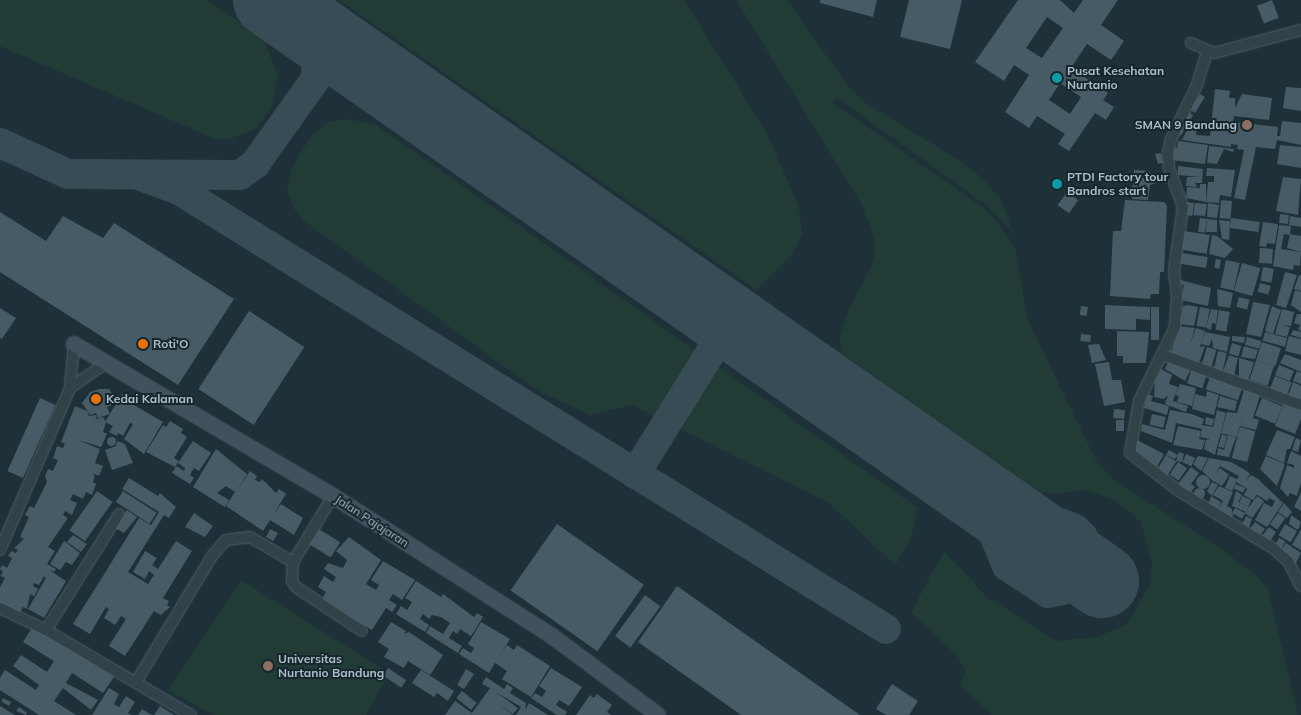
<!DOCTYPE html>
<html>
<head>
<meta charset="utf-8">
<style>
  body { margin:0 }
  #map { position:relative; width:1301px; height:715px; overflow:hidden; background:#1e3139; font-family:Mulish,sans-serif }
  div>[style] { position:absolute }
  .green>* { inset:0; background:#213c37 }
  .taxiway>* { height:30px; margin:-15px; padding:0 15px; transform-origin:15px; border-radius:15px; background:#384c55 }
  .runway>* { height:74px; margin:-37px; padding:0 37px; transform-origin:37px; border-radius:37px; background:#384c55 }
  .building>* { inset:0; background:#465b65; transform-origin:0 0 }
  .round { border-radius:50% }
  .roads { filter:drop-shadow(0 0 1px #4f6067) drop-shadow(0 0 1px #4f6067) }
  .minor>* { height:10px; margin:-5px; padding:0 5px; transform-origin:5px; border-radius:5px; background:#324249 }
  .secondary>* { height:14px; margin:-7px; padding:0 7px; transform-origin:7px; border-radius:7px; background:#3f525d }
  .dots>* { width:14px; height:14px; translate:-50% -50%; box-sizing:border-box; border:2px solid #17272e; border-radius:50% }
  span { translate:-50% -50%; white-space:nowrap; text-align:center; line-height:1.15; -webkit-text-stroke:4px #17272e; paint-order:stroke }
  .poi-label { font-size:12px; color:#acbdc6; font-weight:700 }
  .left { translate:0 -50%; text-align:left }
  .right { translate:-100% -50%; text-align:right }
  .street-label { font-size:12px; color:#acbdc6 }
</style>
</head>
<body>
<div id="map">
  <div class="green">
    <div style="clip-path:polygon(0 0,206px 0,264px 39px,278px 76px,272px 107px,256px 129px,230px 139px,215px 139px,0 46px)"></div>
    <div style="clip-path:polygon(339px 0,684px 0,765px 130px,799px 206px,802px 234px,792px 255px,757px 290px)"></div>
    <div style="clip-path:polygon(736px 0,787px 0,848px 86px,863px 101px,958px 160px,982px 178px,1001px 200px,1014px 234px,985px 204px,837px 98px,832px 102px,982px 207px,1000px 226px,1015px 248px,1028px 321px,1097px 462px,1113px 479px,1221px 549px,1256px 576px,1268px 589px,1298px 715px,992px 715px,960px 686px,965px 672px,959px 658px,911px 612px,944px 551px,987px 597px,1056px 641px,1098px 637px,1127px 624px,1150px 584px,1152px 564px,1141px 522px,1113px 499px,1083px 490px,1054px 494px,1033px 490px,841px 353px,840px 335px,847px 313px,874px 260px,874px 237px,862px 205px)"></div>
    <div style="clip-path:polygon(348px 119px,375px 124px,918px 508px,910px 541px,895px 565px,829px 503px,632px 405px,590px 415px,538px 391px,304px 221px,295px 210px,287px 191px,293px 165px,312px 135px,328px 122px)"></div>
    <div style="clip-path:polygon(241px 580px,389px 673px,366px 715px,214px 715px,168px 690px)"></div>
  </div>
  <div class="taxiway">
    <div style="left:304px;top:24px;width:28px;rotate:55deg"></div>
    <div style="left:320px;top:47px;width:30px;rotate:99deg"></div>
    <div style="left:0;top:143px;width:75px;rotate:24.5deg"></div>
    <div style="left:68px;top:174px;width:172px;rotate:0.3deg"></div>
    <div style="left:240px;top:175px;width:19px;rotate:-36deg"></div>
    <div style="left:255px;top:164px;width:115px;rotate:-54.5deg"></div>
    <div style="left:322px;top:70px;width:10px;rotate:-29deg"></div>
    <div style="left:331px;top:65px;width:18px;rotate:-6deg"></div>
    <div style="left:349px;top:63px;width:27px;rotate:22deg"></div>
    <div style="left:138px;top:175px;width:44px;rotate:20.1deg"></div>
    <div style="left:179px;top:190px;width:832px;rotate:31.84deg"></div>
    <div style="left:711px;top:352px;width:22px;rotate:-51deg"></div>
    <div style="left:725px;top:335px;width:35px;rotate:12deg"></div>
    <div style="left:635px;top:474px;width:144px;rotate:-58.1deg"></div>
    <div style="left:711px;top:352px;width:20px;rotate:-79deg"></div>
    <div style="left:715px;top:332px;width:35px;rotate:-115deg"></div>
    <div style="left:969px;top:488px;width:52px;rotate:31deg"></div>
    <div style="left:1014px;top:515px;width:38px;rotate:7deg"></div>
    <div style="left:1052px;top:520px;width:25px;rotate:21deg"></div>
    <div style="left:1075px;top:529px;width:11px;rotate:45deg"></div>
    <div style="left:1083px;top:537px;width:9px;rotate:69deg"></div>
    <div style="left:1086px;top:545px;width:23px;rotate:97deg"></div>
    <div style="left:1083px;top:568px;width:12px;rotate:125deg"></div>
    <div style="left:1076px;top:578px;width:18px;rotate:139deg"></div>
    <div style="left:1062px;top:590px;width:14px;rotate:168deg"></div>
    <div style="left:1048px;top:593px;width:49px;rotate:-146.6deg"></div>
    <div style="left:1007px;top:566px;width:78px;rotate:-112.6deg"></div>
  </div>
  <div class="runway">
    <div style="left:270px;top:0;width:1015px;rotate:34.93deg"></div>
  </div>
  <div class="building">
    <div style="clip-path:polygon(820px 0,877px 0,873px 17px,820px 3px)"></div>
    <div style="clip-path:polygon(909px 0,962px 0,950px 49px,900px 37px)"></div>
    <div style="clip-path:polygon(evenodd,1018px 0,1060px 0,1074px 13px,1083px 0,1118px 0,1101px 25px,1124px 41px,1111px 60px,1087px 44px,1071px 68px,1108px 93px,1103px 100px,1114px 107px,1106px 120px,1095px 113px,1069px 151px,1058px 144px,1065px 134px,1037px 116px,1029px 128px,1005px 112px,1029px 75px,1014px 65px,1004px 81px,975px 62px,1018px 0,1047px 17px,1063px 28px,1042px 58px,1026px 48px,1047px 17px,1018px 0,1060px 83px,1081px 97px,1070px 114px,1049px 100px,1060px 83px)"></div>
    <div style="left:1272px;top:0;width:19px;height:16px;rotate:69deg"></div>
    <div style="clip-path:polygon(1286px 87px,1301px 88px,1301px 111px,1283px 108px)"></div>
    <div style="clip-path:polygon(1215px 89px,1230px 91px,1229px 98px,1235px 98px,1235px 108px,1242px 94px,1272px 98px,1269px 120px,1234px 116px,1233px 122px,1278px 127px,1277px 136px,1280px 136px,1282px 121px,1301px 123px,1301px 145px,1277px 140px,1275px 149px,1256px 147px,1245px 200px,1234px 198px,1244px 150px,1237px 149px,1238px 145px,1231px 144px,1231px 147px,1182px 140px,1190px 124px,1198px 125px,1196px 135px,1210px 136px)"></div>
    <div style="clip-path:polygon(1200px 94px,1205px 97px,1195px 113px,1189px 109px)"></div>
    <div style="left:1188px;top:112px;width:6px;height:24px;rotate:31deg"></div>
    <div style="clip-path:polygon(1178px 141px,1208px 145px,1205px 164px,1171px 160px,1172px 148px,1177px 148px)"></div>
    <div style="clip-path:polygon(1280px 145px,1301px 147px,1301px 168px,1277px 164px)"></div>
    <div style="clip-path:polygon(1209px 146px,1220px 147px,1234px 149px,1233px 152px,1224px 149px,1217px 164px,1207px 163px)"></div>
    <div style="clip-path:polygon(1161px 153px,1163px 163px,1158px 164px,1155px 154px)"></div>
    <div style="clip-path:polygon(1178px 166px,1203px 169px,1202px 183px,1195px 183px,1197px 187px,1186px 186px,1187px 177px,1200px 177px,1178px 175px)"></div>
    <div style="clip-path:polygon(1207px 168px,1235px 170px,1231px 197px,1220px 195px,1219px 203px,1206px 202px,1208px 182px,1214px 182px,1214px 176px,1206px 176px)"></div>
    <div style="clip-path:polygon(1134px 170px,1149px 171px,1156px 183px,1150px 185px,1148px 200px,1132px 199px)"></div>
    <div style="clip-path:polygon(1283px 177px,1301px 179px,1298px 215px,1276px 211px)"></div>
    <div style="clip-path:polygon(1200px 184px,1206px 184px,1206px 202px,1186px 198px,1187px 187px,1200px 188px)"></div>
    <div style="left:1067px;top:192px;width:14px;height:16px;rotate:36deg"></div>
    <div style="clip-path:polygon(1125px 200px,1164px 202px,1167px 206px,1164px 272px,1160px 272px,1159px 294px,1151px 294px,1150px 299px,1110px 296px,1113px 231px,1121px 231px)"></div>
    <div style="left:1221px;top:200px;width:11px;height:18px;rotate:5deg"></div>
    <div style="left:1186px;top:202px;width:8px;height:13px;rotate:7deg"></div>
    <div style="clip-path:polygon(1195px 203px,1207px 204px,1205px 216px,1193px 215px)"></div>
    <div style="clip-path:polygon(1208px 203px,1219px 205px,1217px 218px,1207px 217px)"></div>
    <div style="clip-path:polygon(0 212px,46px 241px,63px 216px,103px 238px,114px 223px,234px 299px,178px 385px,0 272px)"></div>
    <div style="left:1280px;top:214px;width:9px;height:9px;rotate:6deg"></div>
    <div style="clip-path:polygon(1290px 216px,1301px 218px,1301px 227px,1289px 225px)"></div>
    <div style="left:1200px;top:218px;width:7px;height:14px;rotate:8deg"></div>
    <div style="left:1231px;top:218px;width:29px;height:10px;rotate:8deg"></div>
    <div style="clip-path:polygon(1207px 219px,1217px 220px,1217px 232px,1206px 232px)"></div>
    <div style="clip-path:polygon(1219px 220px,1230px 221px,1229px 240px,1222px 239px)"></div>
    <div style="clip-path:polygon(1263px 222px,1278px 224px,1275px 244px,1267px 243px,1266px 247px,1259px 246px)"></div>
    <div style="clip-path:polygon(1279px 225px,1291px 226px,1290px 235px,1284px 234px,1281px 249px,1301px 252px,1300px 266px,1294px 265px,1293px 270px,1273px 266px)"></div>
    <div style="left:1184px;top:231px;width:26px;height:19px;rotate:9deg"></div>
    <div style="clip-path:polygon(1290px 234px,1301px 236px,1301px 252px,1287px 248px)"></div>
    <div style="clip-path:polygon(1212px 235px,1217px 236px,1233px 249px,1225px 258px,1209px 254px)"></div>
    <div style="left:1260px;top:248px;width:13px;height:15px;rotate:4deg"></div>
    <div style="left:1182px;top:253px;width:26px;height:11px;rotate:9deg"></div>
    <div style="left:1216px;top:259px;width:5px;height:9px;rotate:11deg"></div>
    <div style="left:1226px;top:260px;width:14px;height:28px;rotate:12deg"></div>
    <div style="left:1242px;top:263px;width:19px;height:29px;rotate:16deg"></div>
    <div style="left:1263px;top:267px;width:11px;height:14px;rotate:10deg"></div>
    <div style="clip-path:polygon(1285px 272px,1297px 275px,1286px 308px,1276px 305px)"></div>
    <div style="clip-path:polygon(1299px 275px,1301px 276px,1301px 291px,1294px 289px)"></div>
    <div style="clip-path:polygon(1180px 280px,1211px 288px,1208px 306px,1181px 300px,1184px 285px,1179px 284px)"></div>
    <div style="left:1260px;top:283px;width:11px;height:9px;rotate:15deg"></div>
    <div style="clip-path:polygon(1217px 289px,1233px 293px,1230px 308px,1218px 306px)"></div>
    <div style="clip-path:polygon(1295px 290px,1301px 292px,1301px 312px,1291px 305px)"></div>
    <div style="left:1239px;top:297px;width:11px;height:10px;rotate:15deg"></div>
    <div style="clip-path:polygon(1253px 302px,1270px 305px,1261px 337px,1246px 334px)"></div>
    <div style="clip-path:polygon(1105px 305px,1150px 307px,1150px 320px,1136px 319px,1136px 330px,1105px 329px)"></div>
    <div style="clip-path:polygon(1187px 305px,1198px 307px,1194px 326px,1180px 324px,1183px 306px)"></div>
    <div style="left:1081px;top:306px;width:7px;height:9px;rotate:8deg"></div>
    <div style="clip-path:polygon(1272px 306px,1281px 310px,1273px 334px,1265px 331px)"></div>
    <div style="left:1151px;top:307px;width:8px;height:33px"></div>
    <div style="left:1200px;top:307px;width:10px;height:19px;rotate:11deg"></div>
    <div style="clip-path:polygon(0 308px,16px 318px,2px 339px,0 338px)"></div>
    <div style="clip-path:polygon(1211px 309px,1218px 310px,1216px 324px,1212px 323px,1211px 330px,1206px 328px)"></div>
    <div style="clip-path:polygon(1282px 309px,1294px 312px,1291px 326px,1282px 325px,1290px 327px,1287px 337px,1275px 334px)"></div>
    <div style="left:1219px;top:310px;width:11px;height:20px;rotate:10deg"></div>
    <div style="left:249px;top:311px;width:66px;height:93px;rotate:33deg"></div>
    <div style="clip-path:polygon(1297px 314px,1301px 314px,1301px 331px,1298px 330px,1300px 325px,1294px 323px)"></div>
    <div style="clip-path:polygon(1180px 326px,1195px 328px,1189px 347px,1196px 328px,1205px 331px,1200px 347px,1205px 346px,1199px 363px,1170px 355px)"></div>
    <div style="clip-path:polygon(1293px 330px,1301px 332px,1301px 338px,1291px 335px)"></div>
    <div style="clip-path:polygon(1117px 331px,1149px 332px,1146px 363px,1123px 363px,1123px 356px,1117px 356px)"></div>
    <div style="clip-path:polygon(1205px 332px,1230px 337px,1227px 352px,1213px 348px,1212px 339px,1209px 346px,1201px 344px)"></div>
    <div style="left:1265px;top:332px;width:23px;height:9px;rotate:15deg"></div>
    <div style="left:1081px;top:334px;width:10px;height:7px;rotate:6deg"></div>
    <div style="clip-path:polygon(1232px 336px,1245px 337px,1244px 343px,1232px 341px)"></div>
    <div style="clip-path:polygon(1289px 336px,1301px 339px,1301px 355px,1285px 351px)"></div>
    <div style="left:1247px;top:337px;width:15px;height:8px;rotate:16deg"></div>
    <div style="left:1262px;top:342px;width:20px;height:19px;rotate:18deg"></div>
    <div style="left:1232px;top:343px;width:10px;height:11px;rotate:17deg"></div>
    <div style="clip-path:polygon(1099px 344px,1106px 360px,1092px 363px,1088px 345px)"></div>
    <div style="clip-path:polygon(1244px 346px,1258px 350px,1255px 359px,1241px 357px)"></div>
    <div style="left:1207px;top:347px;width:10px;height:20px;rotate:17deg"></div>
    <div style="left:1218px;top:351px;width:9px;height:21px;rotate:13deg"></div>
    <div style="clip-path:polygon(1285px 354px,1301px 360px,1301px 372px,1280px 363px)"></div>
    <div style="clip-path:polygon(1229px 355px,1238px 358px,1234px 375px,1229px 376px,1222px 374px)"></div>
    <div style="clip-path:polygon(1239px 358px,1254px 362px,1248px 381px,1239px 378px)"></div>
    <div style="clip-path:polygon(1169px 360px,1190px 371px,1185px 381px,1165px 369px)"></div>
    <div style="left:1256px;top:360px;width:19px;height:21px;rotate:18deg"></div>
    <div style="clip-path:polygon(1109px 362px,1112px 380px,1121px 380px,1125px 402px,1104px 406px,1095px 364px)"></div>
    <div style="left:1279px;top:365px;width:16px;height:11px;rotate:22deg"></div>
    <div style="left:1192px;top:368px;width:16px;height:16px;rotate:18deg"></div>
    <div style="clip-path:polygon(1161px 369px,1172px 375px,1169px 384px,1178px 387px,1173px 401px,1188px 406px,1186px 412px,1165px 404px,1168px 395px,1164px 399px,1154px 397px,1155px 380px)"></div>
    <div style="clip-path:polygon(1297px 371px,1301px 373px,1301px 384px,1293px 381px)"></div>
    <div style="left:1211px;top:374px;width:34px;height:16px;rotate:19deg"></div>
    <div style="left:1275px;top:376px;width:18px;height:17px;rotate:22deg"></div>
    <div style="clip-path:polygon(1293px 382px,1301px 386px,1301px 404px,1287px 399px)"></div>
    <div style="clip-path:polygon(1180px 384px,1196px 388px,1192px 406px,1177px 402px,1179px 396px,1175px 395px)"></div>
    <div style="clip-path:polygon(1245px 387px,1261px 392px,1253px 418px,1259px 420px,1256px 430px,1240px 426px,1243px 414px,1237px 437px,1221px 433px,1227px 412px,1237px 413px)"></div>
    <div style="clip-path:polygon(99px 389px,109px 389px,116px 399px,113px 405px,107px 407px,110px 414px,98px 418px,96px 413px,90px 415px,82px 403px,90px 392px)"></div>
    <div style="clip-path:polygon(1207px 391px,1219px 395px,1214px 415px,1192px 409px,1195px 394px,1206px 397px)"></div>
    <div style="clip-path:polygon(122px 394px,132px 396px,129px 402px,163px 422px,144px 454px,124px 439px,133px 424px,130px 423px,123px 436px,118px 433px,117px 436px,109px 432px,113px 426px,105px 422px)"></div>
    <div style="clip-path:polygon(1147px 394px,1153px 396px,1151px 401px,1169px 406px,1167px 415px,1144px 408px)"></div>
    <div style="clip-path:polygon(1220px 396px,1237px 401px,1235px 411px,1217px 407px)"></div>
    <div style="left:40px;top:398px;width:17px;height:80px;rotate:24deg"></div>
    <div style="left:1262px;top:398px;width:22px;height:19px;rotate:22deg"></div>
    <div style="clip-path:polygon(1285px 400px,1301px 406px,1301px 419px,1295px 434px,1275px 426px)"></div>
    <div style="clip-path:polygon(75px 406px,87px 411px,89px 416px,96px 415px,97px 418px,94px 419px,98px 419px,100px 423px,98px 418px,103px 417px,106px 422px,103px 432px,107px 434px,101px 447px,78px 440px,100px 449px,95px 463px,103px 466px,99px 476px,92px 473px,95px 476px,93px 482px,96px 484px,92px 495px,86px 492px,83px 499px,73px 494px,70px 500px,77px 503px,72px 515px,65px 511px,63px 515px,68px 518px,48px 547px,55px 551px,47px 564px,56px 569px,54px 572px,49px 570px,66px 581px,44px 618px,28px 609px,46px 578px,44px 576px,39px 585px,34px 583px,33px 586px,38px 589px,34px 596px,30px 594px,27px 609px,23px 607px,19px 615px,0 606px,0 587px,5px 578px,0 576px,3px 572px,0 569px,2px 565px,7px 568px,12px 558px,8px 556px,11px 551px,16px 553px,18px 550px,14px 548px,24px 539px,20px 537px,29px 517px,25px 515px,30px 506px,34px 508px,47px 482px,45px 476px,48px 469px,53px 471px,58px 460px,53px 458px,57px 446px,63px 448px,65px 444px,61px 442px)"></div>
    <div style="left:1114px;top:409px;width:11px;height:9px;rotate:5deg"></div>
    <div style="clip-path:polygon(1170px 410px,1192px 414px,1204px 419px,1202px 425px,1213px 427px,1217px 410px,1226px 413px,1215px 455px,1204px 449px,1206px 440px,1210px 439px,1200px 437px,1202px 429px,1176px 423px,1172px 443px,1141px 431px,1142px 424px,1165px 430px)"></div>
    <div style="left:1152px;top:414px;width:14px;height:11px;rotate:12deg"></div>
    <div style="clip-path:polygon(1206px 417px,1214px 419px,1212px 426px,1205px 424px)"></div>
    <div style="left:1116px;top:420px;width:8px;height:11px"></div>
    <div style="clip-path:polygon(170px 421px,183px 429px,181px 433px,187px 437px,174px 458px,179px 461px,175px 467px,146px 452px,163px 425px,166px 427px)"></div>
    <div style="clip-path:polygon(1178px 426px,1201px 431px,1199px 439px,1205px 440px,1202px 450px,1173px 445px)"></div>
    <div style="left:1240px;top:427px;width:16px;height:32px;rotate:15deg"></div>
    <div style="clip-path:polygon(1277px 430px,1295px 437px,1290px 449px,1287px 449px,1284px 463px,1266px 455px)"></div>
    <div style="clip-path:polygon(1222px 434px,1227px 436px,1224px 448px,1218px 447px)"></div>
    <div style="clip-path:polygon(1228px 435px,1236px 437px,1229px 457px,1217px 455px,1218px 448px,1224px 450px)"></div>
    <div class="round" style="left:106.5px;top:436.5px;width:9px;height:9px"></div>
    <div style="clip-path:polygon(1296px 438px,1301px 440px,1298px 452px,1292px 450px)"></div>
    <div style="clip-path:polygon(1137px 440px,1164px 454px,1157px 467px,1135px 451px)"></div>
    <div style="clip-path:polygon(117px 441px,125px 444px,133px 463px,112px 470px,105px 450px,116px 446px)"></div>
    <div style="clip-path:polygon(193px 441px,211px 453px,199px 471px,194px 468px,190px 475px,194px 478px,190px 484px,172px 473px,176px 466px,184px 471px,185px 468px,178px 463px)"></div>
    <div style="clip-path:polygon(216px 449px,247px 474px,237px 490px,250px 471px,257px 476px,255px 480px,260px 482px,262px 479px,276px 493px,279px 489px,286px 494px,273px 515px,281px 504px,303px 518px,294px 535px,270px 520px,263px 531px,226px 506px,235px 492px,226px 486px,217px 493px,229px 500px,225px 507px,193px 487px)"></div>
    <div style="clip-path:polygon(1169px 450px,1178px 455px,1175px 459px,1166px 455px)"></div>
    <div style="clip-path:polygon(1291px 451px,1301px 456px,1301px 483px,1297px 496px,1290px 493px,1288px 497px,1280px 488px,1287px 465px,1294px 468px,1294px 465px,1287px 463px)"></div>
    <div style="clip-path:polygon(1179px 452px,1184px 454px,1182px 462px,1176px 461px)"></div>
    <div style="left:1186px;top:454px;width:10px;height:9px;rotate:24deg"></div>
    <div style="left:1166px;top:455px;width:12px;height:18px;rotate:31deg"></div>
    <div style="clip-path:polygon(1198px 456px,1208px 458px,1201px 471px,1193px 464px)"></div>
    <div style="clip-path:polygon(1266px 456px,1285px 464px,1277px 486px,1260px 469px)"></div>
    <div style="clip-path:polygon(1209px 458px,1231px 462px,1245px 470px,1250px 474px,1246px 480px,1251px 475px,1258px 479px,1283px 503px,1267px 527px,1255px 520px,1264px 503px,1272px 507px,1275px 501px,1269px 498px,1267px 501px,1236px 482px,1239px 476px,1220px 466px,1215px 475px,1220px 468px,1229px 475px,1222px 486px,1213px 481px,1202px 471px)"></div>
    <div style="left:1178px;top:462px;width:11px;height:15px;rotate:34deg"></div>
    <div style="clip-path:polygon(1191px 467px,1199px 473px,1191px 484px,1195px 487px,1190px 493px,1178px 484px)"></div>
    <div class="round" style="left:1196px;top:475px;width:14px;height:14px"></div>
    <div style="left:1230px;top:476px;width:8px;height:13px;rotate:23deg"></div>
    <div style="clip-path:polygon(129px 478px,158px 496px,160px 493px,176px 507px,169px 518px,164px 515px,128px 572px,148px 584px,154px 575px,149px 571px,145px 579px,133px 572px,145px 551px,157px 558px,152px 565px,158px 569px,176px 541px,192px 551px,163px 598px,169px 601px,167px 605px,170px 607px,161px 615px,154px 611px,125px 656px,109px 646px,126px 619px,121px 616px,115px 625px,104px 618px,109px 609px,106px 607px,90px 634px,73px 624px,139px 518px,151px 525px,159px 512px,122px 489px)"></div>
    <div style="clip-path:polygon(1212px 482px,1218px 485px,1212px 496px,1207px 491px)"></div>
    <div style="left:1236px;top:484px;width:10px;height:5px;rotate:24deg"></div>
    <div style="clip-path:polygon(1219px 486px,1233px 492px,1227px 506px,1232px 509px,1232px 513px,1235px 508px,1245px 513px,1242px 519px,1234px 514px,1231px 518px,1208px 505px,1211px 496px,1221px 502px,1219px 507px,1223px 501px,1213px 495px)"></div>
    <div class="round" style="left:1193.5px;top:487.5px;width:11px;height:11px"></div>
    <div style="left:1247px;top:489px;width:11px;height:7px;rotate:27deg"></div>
    <div style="left:97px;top:491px;width:19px;height:48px;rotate:35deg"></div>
    <div style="left:123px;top:491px;width:40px;height:13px;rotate:33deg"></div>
    <div style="clip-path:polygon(1236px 491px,1242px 495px,1238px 502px,1249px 507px,1246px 512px,1232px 506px)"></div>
    <div style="clip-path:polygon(1301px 492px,1301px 511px,1294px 507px)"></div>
    <div style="left:1242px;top:496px;width:10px;height:7px;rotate:24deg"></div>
    <div style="left:1257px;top:496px;width:9px;height:21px;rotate:36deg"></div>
    <div style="clip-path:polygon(1284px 503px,1292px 512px,1287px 518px,1278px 512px)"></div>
    <div style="clip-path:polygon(127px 510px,137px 517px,124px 533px,115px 528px)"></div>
    <div style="clip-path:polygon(194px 513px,213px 526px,205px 537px,185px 527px)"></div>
    <div style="left:1278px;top:513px;width:9px;height:14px;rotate:36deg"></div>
    <div style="clip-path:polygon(1291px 515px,1301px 522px,1298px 530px,1289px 524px)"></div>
    <div style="clip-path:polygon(1246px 516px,1252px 519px,1249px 527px,1242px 524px)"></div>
    <div style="left:1255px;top:522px;width:12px;height:9px;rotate:35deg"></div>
    <div style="left:557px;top:524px;width:106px;height:81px;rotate:35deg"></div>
    <div style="left:1285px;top:524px;width:14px;height:13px;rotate:30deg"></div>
    <div style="clip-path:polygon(1269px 527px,1276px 532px,1269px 543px,1261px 537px)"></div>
    <div style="clip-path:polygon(270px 529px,278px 533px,273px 541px,266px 537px)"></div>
    <div style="left:319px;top:529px;width:25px;height:18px;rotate:32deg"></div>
    <div style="clip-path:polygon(1301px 529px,1301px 550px,1292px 545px)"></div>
    <div style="clip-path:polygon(73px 535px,87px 544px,81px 552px,67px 542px)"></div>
    <div style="clip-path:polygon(349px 537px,381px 560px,366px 584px,376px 590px,379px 585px,371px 580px,383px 561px,415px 580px,402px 600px,393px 594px,389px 600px,397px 605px,392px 612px,386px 608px,372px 630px,321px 600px,326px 592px,318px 587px,324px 576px,333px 582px,336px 577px,324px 569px,328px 563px,343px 568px,347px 560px,336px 551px)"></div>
    <div style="left:1279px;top:538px;width:7px;height:9px;rotate:27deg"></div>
    <div style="clip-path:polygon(64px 541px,80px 553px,72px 565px,66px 562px,60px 570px,50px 564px)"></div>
    <div style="clip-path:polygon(1286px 543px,1301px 553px,1295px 565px,1280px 551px)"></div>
    <div style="clip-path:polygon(416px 581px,441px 597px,443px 594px,474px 617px,477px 613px,483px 617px,471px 636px,460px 629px,457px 634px,453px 631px,449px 638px,462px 646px,458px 653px,426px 633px,430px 626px,443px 634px,450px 623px,441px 617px,432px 615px,429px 619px,423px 614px,420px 619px,429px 625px,425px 632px,396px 614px,401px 606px,407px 610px,412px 602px,405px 598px)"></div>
    <div style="clip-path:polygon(677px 586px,860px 715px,741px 715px,638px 642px)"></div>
    <div style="left:645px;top:595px;width:19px;height:51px;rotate:36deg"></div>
    <div style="clip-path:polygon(391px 622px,406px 631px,404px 634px,409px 632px,443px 655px,430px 675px,408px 661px,404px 668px,384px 657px,389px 649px,378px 642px)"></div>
    <div style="clip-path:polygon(481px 622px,510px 639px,498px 659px,507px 645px,514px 650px,517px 645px,550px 666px,531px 697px,502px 679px,507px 671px,495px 663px,489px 673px,459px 654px,463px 648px,471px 653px,474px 648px,468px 644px)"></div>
    <div style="clip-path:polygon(33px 626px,114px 677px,103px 693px,72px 673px,66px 683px,98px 700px,91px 710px,63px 688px,54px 701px,76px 715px,39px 715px,0 690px,0 678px,5px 670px,36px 690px,39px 685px,13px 666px,21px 655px,47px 672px,54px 661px,23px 642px)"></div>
    <div style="left:388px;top:668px;width:22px;height:9px;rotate:34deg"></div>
    <div style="clip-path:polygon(551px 668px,582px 687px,569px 706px,559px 700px,556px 705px,567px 712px,565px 715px,557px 715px,531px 698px,535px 693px,542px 697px,546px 691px,539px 686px)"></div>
    <div style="clip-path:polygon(466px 669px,474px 674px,464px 689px,457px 685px)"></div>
    <div style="clip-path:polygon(421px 670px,454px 691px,448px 701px,437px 693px,434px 697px,412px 683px)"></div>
    <div style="clip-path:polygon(486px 677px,504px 689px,507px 684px,513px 688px,510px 693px,526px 703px,525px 710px,529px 703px,548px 715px,516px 715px,521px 707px,494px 691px,518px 708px,513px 714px,498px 704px,513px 715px,445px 715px,455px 701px,472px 713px,490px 688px,482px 684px)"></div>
    <div style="clip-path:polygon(892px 684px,918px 701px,909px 715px,886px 715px,876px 709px)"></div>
    <div style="clip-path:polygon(109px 688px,119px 694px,114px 704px,119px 707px,126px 696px,135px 702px,128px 713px,131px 715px,92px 715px)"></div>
    <div style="left:462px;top:691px;width:19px;height:9px;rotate:39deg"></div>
    <div style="clip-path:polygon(597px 694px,612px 705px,607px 712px,611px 715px,576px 715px,590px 695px,594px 698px)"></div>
    <div style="left:3px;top:698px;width:9px;height:4px;rotate:27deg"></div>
    <div style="clip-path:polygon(0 706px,15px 715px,0 715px)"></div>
    <div style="clip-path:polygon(160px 706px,174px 715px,154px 715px)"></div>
    <div style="clip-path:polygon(19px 707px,27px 713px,26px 715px,16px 711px)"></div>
    <div style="clip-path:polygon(142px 709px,152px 715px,138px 715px)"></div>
  </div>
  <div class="roads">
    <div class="minor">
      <div style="left:1191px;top:43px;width:25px;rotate:23deg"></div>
      <div style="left:1214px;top:53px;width:90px;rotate:-14.8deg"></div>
      <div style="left:1207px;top:52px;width:34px;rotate:107deg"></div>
      <div style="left:1197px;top:85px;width:60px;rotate:115.7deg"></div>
      <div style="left:1171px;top:139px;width:14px;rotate:102deg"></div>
      <div style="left:1168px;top:153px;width:15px;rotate:86deg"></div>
      <div style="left:1169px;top:168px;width:41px;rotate:70.3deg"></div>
      <div style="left:1183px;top:207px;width:65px;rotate:98deg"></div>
      <div style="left:1174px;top:271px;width:26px;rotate:83deg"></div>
      <div style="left:1177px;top:297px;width:30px;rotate:94deg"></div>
      <div style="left:1175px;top:327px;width:82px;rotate:115.9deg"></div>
      <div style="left:1139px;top:401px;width:53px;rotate:99.8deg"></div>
      <div style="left:1130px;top:453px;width:62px;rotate:37.8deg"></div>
      <div style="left:1179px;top:491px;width:111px;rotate:31.4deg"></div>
      <div style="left:1274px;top:549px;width:18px;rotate:41deg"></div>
      <div style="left:1288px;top:561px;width:28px;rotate:63deg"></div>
      <div style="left:1163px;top:355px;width:147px;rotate:19.9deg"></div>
      <div style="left:70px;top:388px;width:44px;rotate:-34.8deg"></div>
      <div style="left:333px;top:496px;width:77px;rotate:121.2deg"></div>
      <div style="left:293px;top:562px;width:19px;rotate:93deg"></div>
      <div style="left:292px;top:581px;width:7px;rotate:56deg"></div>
      <div style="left:296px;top:587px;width:79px;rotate:33.7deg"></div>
      <div style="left:0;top:550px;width:176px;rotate:-66.6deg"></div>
      <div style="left:70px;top:388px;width:44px;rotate:-84.8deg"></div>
      <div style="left:0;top:608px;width:51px;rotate:25.6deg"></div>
      <div style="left:46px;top:630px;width:168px;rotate:30.4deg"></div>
      <div style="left:46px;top:630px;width:137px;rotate:-57.8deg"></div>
      <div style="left:136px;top:682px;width:147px;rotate:-58.9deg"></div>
      <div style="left:212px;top:556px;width:21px;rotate:-49deg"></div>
      <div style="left:226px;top:540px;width:24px;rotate:-7deg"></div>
      <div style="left:250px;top:537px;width:50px;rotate:30.2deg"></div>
    </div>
    <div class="secondary">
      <div style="left:74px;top:344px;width:300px;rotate:30.4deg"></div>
      <div style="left:333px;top:496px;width:260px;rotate:32.6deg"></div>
      <div style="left:552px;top:636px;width:132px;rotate:36.7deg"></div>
    </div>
  </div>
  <div class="dots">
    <div style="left:1057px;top:78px;background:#0f9aa8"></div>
    <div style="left:1247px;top:125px;background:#8d6e63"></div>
    <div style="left:1057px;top:184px;background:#0f9aa8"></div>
    <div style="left:143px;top:344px;background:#e8710a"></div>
    <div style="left:96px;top:399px;background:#e8710a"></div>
    <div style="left:268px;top:666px;background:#8d6e63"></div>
  </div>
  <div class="poi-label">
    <span class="left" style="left:1067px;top:78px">Pusat Kesehatan<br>Nurtanio</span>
    <span class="right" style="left:1237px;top:125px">SMAN 9 Bandung</span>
    <span class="left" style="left:1067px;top:184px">PTDI Factory tour<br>Bandros start</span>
    <span class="left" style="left:153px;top:344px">Roti'O</span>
    <span class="left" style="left:106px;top:399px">Kedai Kalaman</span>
    <span class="left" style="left:278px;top:666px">Universitas<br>Nurtanio Bandung</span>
  </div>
  <div class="street-label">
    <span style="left:372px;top:521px;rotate:33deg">Jalan Pajajaran</span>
  </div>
</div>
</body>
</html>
